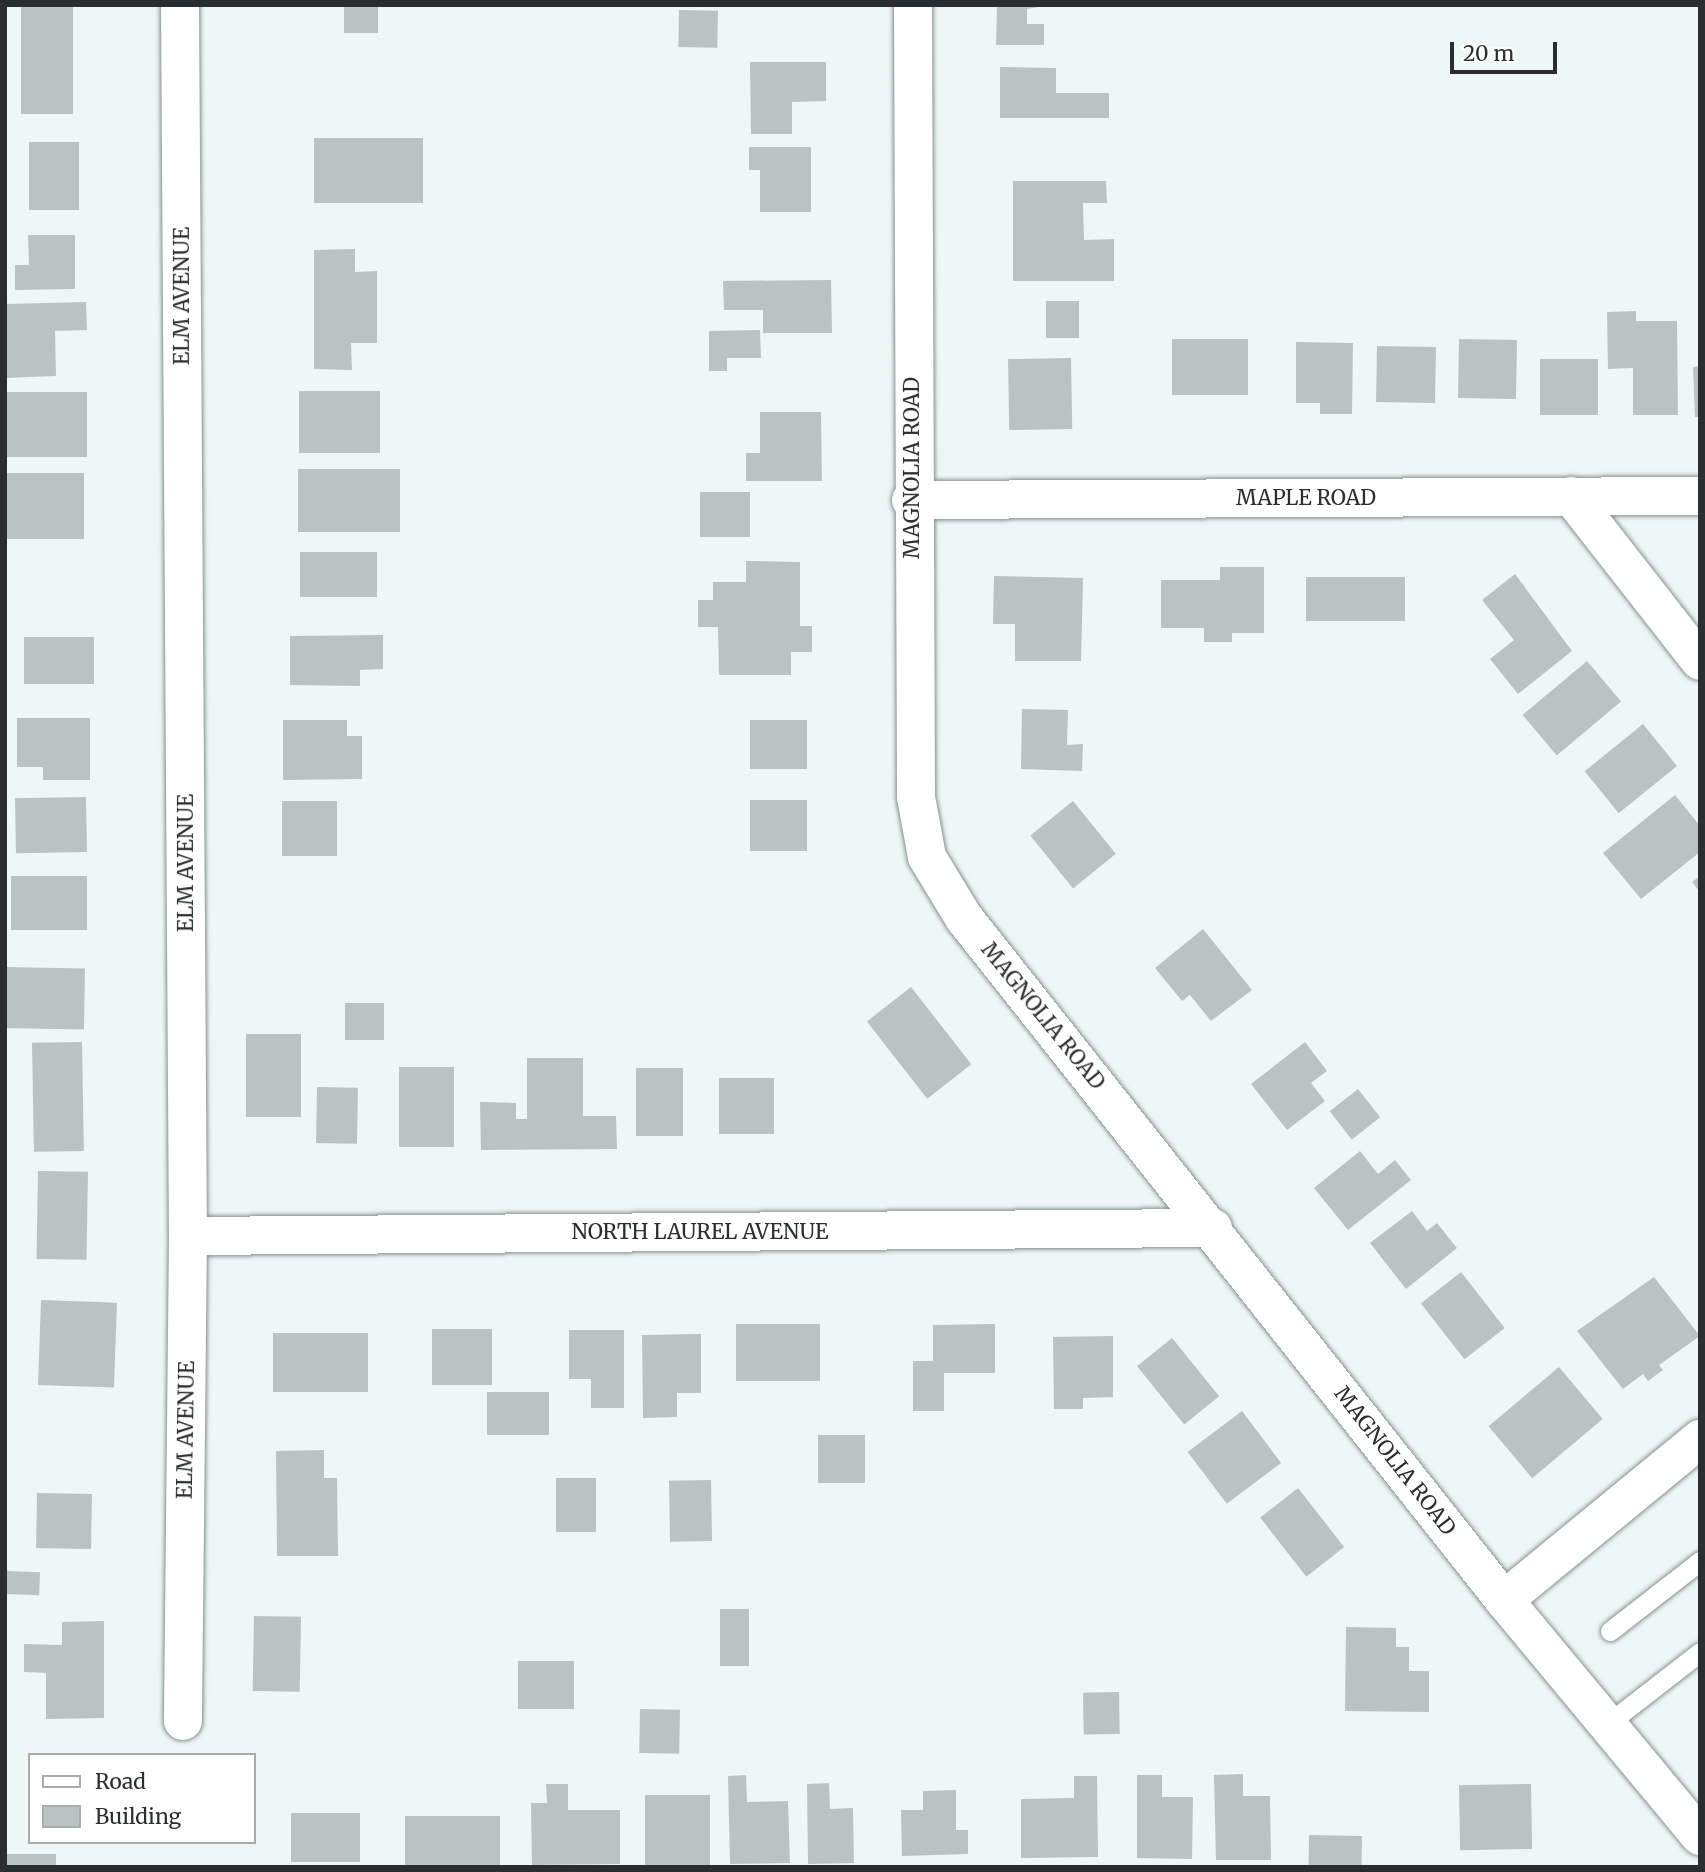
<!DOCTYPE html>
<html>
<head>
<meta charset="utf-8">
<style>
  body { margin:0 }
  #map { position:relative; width:1705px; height:1872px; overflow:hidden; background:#edf8f6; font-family:Merriweather,serif }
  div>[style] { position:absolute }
  .building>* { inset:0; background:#b9c3c1; transform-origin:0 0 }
  .roads { filter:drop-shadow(0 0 2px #87918f) drop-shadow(0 0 2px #87918f) }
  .service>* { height:19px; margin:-9.5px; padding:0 9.5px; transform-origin:9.5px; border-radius:9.5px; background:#fff }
  .minor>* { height:38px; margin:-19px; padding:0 19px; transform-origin:19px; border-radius:19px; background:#fff }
  .tertiary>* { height:38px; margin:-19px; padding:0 19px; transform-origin:19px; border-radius:19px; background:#fff }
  span { translate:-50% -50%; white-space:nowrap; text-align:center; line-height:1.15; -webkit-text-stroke:5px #fff; paint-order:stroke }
  .street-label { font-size:21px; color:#2b2e2e }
  .frame { position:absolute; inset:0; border:7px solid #2b2e2e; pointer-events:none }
  .legend { position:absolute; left:28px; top:1753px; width:228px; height:91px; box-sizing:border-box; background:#fff; border:2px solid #aaabab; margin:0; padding:9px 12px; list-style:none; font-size:21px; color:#2b2e2e }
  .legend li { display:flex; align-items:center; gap:14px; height:35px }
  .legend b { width:35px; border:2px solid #aaabab }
  .scale { position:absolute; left:1450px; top:42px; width:107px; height:32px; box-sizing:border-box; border:4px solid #2b2e2e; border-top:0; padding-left:9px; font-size:21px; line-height:24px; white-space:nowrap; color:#2b2e2e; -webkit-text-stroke:5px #fff; paint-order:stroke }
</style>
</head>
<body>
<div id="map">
  <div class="building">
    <div style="left:21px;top:5px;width:52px;height:109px"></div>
    <div style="left:344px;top:5px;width:34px;height:28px"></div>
    <div style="clip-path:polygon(997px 5px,1050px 5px,1027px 9px,1027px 24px,1044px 24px,1044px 45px,996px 45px)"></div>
    <div style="left:679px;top:10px;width:39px;height:37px;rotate:1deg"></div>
    <div style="clip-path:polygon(750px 62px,826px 62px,826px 101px,792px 102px,792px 134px,751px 134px)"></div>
    <div style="clip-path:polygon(1000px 67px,1056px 68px,1056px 93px,1109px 93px,1109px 118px,1000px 118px)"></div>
    <div style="left:314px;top:138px;width:109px;height:65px"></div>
    <div style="left:29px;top:142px;width:50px;height:68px"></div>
    <div style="clip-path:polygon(749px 147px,811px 147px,811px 212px,760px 212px,760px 170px,749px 170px)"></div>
    <div style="clip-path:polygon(1013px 181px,1106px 181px,1107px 203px,1083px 203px,1084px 240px,1114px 239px,1114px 281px,1013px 281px)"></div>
    <div style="clip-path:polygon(28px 235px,75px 235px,75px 289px,15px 290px,15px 265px,29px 265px)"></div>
    <div style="clip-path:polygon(355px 249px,355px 272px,377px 271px,377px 343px,351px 343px,352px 370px,314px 369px,314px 250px)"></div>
    <div style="clip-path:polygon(831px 280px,832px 333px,763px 333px,763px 310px,724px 310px,723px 281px)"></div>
    <div style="left:1046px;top:301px;width:33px;height:37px"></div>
    <div style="clip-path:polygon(86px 302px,87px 330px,55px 331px,56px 376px,5px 378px,5px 304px)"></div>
    <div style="clip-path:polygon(1636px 311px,1636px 321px,1677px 321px,1678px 415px,1633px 415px,1633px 368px,1608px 369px,1607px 312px)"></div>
    <div style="clip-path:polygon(760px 330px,761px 358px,727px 358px,727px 371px,709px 371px,709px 331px)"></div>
    <div style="left:1172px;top:339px;width:76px;height:56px"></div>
    <div style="left:1459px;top:339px;width:58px;height:59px;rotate:1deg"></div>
    <div style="clip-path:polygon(1296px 342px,1353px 343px,1352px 414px,1320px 414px,1320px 403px,1296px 403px)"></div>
    <div style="left:1377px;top:346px;width:59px;height:56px;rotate:1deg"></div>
    <div style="left:1071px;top:358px;width:71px;height:63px;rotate:89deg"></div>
    <div style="left:1598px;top:359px;width:56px;height:58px;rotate:90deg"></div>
    <div style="clip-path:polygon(1700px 366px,1700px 417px,1695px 417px,1693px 367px)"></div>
    <div style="left:299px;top:391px;width:81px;height:62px"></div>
    <div style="left:5px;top:392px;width:82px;height:65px"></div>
    <div style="clip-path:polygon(760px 412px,821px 412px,822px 481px,746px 481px,746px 453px,760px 453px)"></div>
    <div style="left:400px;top:469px;width:63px;height:102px;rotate:90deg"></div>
    <div style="left:5px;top:473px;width:79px;height:66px"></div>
    <div style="left:700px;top:492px;width:50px;height:45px"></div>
    <div style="left:300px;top:552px;width:77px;height:45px"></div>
    <div style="clip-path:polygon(746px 561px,800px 562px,800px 626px,812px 626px,812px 652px,791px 652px,791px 675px,719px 675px,718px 627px,698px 627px,698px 600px,713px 600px,713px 582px,746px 582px)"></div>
    <div style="clip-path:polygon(1220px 567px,1264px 567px,1264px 633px,1232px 633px,1232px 642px,1204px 642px,1204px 628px,1161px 628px,1161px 580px,1220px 580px)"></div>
    <div style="clip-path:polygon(1515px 574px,1572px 651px,1518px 694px,1490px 659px,1514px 640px,1482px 600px)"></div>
    <div style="clip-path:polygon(994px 576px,1083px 578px,1081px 661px,1015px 661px,1015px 624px,993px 624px)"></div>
    <div style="left:1306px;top:577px;width:99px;height:44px"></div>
    <div style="clip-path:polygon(383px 635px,383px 669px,360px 670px,360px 686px,290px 685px,290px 636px)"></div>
    <div style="left:24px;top:637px;width:70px;height:47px"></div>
    <div style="left:1587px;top:661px;width:53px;height:84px;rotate:50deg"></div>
    <div style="clip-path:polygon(1022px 709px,1068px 710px,1067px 745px,1083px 744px,1082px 771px,1021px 769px)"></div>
    <div style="clip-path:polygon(17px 718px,90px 718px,90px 780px,43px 780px,43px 767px,17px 767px)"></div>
    <div style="clip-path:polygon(283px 720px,347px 720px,347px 736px,362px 736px,362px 779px,283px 780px)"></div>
    <div style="left:750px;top:720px;width:57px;height:49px"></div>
    <div style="left:1643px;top:724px;width:54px;height:75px;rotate:51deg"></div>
    <div style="clip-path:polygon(1675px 795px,1700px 826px,1700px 852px,1641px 899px,1603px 853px)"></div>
    <div style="left:86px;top:797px;width:55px;height:71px;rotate:89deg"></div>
    <div style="left:807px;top:800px;width:51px;height:57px;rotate:90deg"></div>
    <div style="left:282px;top:801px;width:55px;height:55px"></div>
    <div style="left:1073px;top:801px;width:68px;height:55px;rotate:51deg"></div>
    <div style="left:87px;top:876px;width:54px;height:76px;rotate:90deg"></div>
    <div style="clip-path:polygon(1700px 876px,1700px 892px,1692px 882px)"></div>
    <div style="clip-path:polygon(1203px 929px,1252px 990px,1211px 1021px,1190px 995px,1182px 1001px,1155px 968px)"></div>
    <div style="left:5px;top:967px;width:80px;height:61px;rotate:1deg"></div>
    <div style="left:911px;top:987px;width:98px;height:56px;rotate:52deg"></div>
    <div style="left:345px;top:1003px;width:39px;height:37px"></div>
    <div style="left:246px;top:1034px;width:55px;height:83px"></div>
    <div style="left:82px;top:1042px;width:109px;height:50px;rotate:89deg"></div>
    <div style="clip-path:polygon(1305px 1042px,1327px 1071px,1311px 1083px,1325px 1101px,1287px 1130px,1251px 1084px)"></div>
    <div style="clip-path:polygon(527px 1058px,583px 1058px,583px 1116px,616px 1116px,617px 1149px,481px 1150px,480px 1102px,516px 1103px,516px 1119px,527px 1119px)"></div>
    <div style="left:399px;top:1067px;width:55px;height:80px"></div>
    <div style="left:636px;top:1068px;width:47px;height:68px"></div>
    <div style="left:719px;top:1078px;width:55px;height:56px"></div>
    <div style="left:317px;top:1087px;width:41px;height:56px;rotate:1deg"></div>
    <div style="left:1358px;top:1089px;width:36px;height:36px;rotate:52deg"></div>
    <div style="clip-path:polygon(1360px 1151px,1378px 1174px,1395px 1160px,1411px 1180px,1348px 1230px,1314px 1188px)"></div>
    <div style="left:38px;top:1171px;width:50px;height:88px;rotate:1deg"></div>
    <div style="clip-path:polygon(1412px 1211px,1427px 1231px,1437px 1223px,1457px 1248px,1406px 1289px,1370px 1243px)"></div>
    <div style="left:1461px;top:1272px;width:71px;height:51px;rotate:52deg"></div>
    <div style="clip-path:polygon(1654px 1277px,1700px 1336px,1659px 1365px,1663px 1370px,1648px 1381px,1643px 1374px,1623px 1389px,1577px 1331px)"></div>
    <div style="left:41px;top:1300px;width:76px;height:85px;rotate:2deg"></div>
    <div style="left:820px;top:1324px;width:57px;height:84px;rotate:90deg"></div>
    <div style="clip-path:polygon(995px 1324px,995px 1373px,944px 1373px,944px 1411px,913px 1411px,913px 1361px,933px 1361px,933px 1325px)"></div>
    <div style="left:432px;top:1329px;width:60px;height:56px"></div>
    <div style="clip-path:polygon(569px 1330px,624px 1330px,624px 1408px,591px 1408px,591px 1379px,569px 1379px)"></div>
    <div style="left:273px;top:1333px;width:95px;height:59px"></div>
    <div style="clip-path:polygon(701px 1334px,701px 1393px,677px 1393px,677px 1417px,643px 1418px,642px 1335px)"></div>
    <div style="clip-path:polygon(1113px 1336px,1113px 1397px,1083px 1398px,1083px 1409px,1054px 1409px,1053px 1337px)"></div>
    <div style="left:1172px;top:1338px;width:75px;height:45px;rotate:51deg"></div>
    <div style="left:1559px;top:1367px;width:68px;height:92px;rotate:50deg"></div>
    <div style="left:487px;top:1392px;width:62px;height:43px"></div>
    <div style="left:1242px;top:1411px;width:65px;height:68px;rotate:53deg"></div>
    <div style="left:865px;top:1435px;width:48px;height:47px;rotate:90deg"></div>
    <div style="clip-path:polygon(324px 1450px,324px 1478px,337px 1478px,338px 1556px,277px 1556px,276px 1451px)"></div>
    <div style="left:556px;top:1478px;width:40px;height:54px"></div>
    <div style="left:711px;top:1480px;width:61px;height:42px;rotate:89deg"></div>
    <div style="left:1298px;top:1488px;width:75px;height:48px;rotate:52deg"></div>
    <div style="left:37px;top:1493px;width:55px;height:55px;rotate:1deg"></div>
    <div style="left:5px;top:1571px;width:35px;height:23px;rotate:2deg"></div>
    <div style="left:720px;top:1609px;width:29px;height:57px"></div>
    <div style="left:254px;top:1616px;width:47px;height:75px;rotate:1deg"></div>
    <div style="clip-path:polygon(104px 1621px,104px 1718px,46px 1719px,46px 1673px,24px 1672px,24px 1644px,62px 1645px,62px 1622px)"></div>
    <div style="clip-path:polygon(1346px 1627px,1396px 1628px,1396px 1647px,1409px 1647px,1409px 1671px,1429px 1671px,1429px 1712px,1345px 1711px)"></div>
    <div style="left:518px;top:1661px;width:56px;height:48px"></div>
    <div style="left:1119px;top:1692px;width:42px;height:36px;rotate:89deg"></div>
    <div style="left:640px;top:1709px;width:40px;height:44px;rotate:1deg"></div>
    <div style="clip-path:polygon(1243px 1774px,1243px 1796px,1270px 1796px,1271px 1860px,1216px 1860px,1214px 1775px)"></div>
    <div style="clip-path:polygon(746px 1775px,747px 1802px,788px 1801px,790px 1863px,730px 1864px,728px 1776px)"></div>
    <div style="clip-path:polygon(1137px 1775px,1162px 1775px,1162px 1797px,1193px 1797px,1192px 1859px,1137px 1858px)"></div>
    <div style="clip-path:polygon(1074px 1776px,1097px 1776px,1098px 1857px,1021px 1858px,1021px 1799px,1074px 1798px)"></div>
    <div style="clip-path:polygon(829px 1783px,830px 1809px,853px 1808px,854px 1863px,808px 1864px,807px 1784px)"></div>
    <div style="clip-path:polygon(546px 1784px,568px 1784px,568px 1810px,620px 1810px,620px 1864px,532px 1865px,531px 1803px,547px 1803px)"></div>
    <div style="left:1531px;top:1784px;width:65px;height:72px;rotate:89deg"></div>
    <div style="clip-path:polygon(956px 1790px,956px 1830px,968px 1830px,968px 1854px,902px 1856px,901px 1810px,923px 1810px,923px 1791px)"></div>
    <div style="left:710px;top:1795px;width:71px;height:65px;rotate:90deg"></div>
    <div style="left:360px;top:1813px;width:49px;height:69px;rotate:90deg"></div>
    <div style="left:405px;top:1816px;width:95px;height:51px"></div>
    <div style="left:1309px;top:1835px;width:53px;height:32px;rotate:1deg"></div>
    <div style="left:56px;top:1854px;width:13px;height:51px;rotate:90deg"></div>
  </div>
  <div class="roads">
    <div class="service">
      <div style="left:1610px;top:1631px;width:114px;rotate:-37.9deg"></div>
      <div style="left:1606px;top:1725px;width:119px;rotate:-37.8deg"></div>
    </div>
    <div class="minor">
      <div style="left:180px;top:5px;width:1231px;rotate:89.63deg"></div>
      <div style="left:188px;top:1236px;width:485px;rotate:90.6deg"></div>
      <div style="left:1571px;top:496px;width:209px;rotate:52deg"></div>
      <div style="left:911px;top:500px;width:789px;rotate:-0.29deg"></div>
      <div style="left:188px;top:1236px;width:1025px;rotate:-0.45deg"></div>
      <div style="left:1504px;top:1600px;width:254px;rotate:-39.4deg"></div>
    </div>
    <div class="tertiary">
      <div style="left:913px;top:5px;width:792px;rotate:89.78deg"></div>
      <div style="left:916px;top:797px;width:61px;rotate:79.6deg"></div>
      <div style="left:927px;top:857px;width:71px;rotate:58.8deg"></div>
      <div style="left:964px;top:918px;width:870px;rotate:51.63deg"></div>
      <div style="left:1504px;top:1600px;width:307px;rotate:50.3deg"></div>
    </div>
  </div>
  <div class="street-label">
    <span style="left:182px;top:296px;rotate:-90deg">ELM AVENUE</span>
    <span style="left:912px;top:468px;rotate:-90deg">MAGNOLIA ROAD</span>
    <span style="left:1306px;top:498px">MAPLE ROAD</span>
    <span style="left:186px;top:863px;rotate:-90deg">ELM AVENUE</span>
    <span style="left:1043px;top:1016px;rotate:51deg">MAGNOLIA ROAD</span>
    <span style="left:700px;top:1232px">NORTH LAUREL AVENUE</span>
    <span style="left:186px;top:1430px;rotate:-89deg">ELM AVENUE</span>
    <span style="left:1395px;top:1461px;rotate:52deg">MAGNOLIA ROAD</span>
  </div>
  <div class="frame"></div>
  <ul class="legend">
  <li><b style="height:9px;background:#fff"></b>Road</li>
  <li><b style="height:19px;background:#b9c3c1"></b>Building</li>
  </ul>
  <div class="scale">20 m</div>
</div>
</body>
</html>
